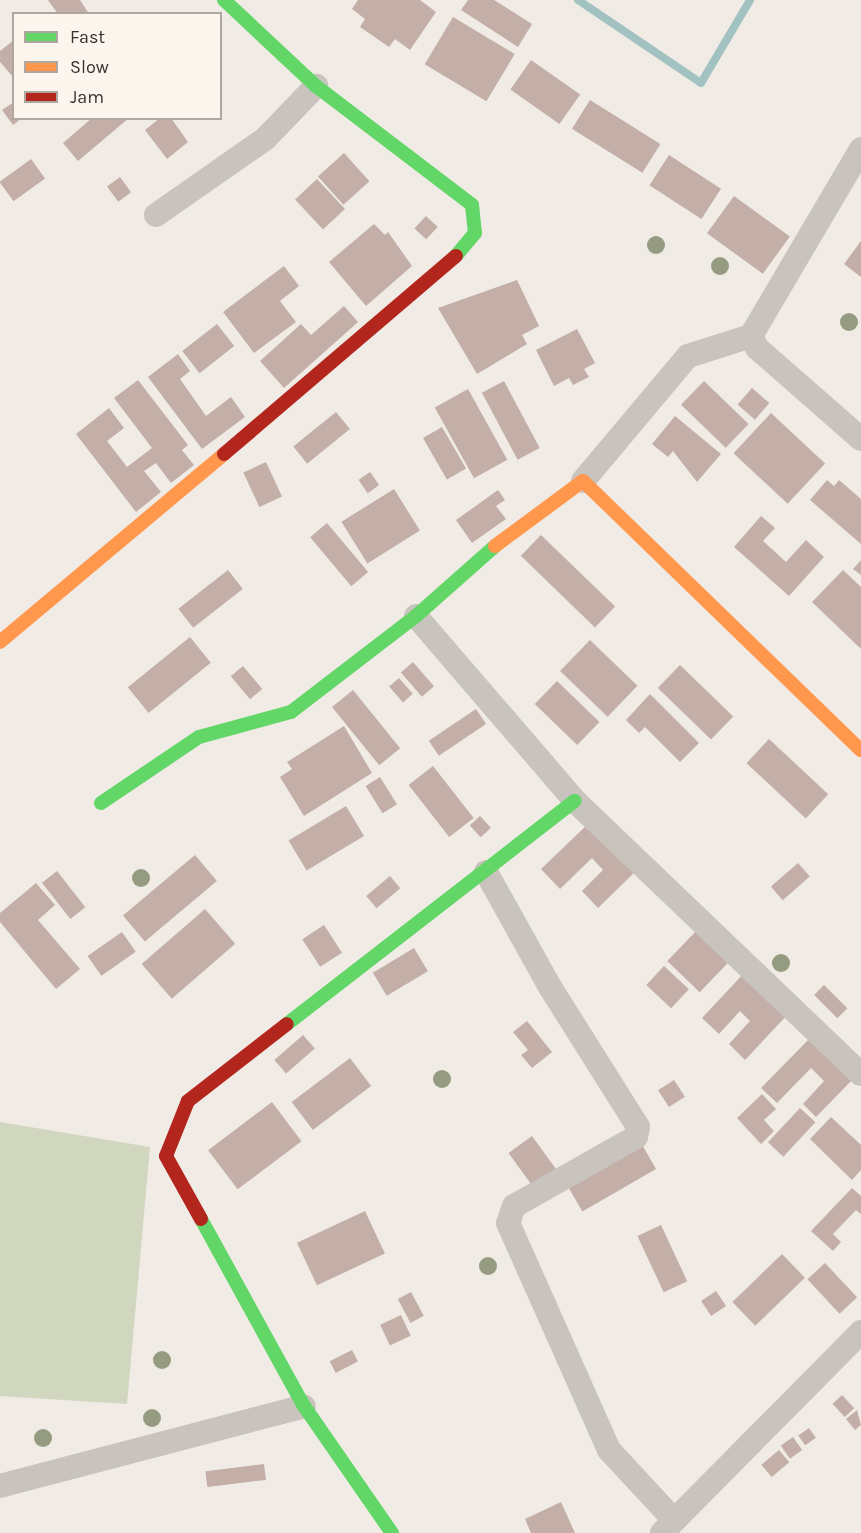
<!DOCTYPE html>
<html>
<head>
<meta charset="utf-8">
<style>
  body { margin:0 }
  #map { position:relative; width:861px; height:1533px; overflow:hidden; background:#f0ebe5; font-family:Karla,sans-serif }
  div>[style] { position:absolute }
  .green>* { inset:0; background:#d1d6bf }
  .stream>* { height:8px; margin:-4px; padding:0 4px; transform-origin:4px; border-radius:4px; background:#a1c2c1 }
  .building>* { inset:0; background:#c3afa7; transform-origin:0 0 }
  .street>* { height:24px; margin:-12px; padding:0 12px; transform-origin:12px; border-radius:12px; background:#c9c3be }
  .fast>* { height:14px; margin:-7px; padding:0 7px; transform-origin:7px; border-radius:7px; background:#63d668 }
  .slow>* { height:14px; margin:-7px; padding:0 7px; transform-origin:7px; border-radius:7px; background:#ff974d }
  .jam>* { height:14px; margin:-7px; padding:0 7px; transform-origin:7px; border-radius:7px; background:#b3261e }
  .trees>* { width:18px; height:18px; margin:-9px; border-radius:50%; background:#959b80 }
  span { translate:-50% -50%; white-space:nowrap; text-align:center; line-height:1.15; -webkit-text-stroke:4.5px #fbf5ee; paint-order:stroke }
  .legend { position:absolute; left:12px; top:12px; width:210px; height:108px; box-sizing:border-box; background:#fbf5ee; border:2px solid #aea6a0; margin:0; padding:8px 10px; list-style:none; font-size:18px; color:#3b302b }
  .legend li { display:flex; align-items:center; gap:12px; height:30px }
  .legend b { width:30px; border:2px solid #aea6a0 }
</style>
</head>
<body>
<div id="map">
  <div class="green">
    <div style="clip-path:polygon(0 1122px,150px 1147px,127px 1404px,0 1396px)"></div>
  </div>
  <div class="stream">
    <div style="left:578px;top:0;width:148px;rotate:34deg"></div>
    <div style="left:701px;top:83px;width:96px;rotate:-59.4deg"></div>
  </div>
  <div class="building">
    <div style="clip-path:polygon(48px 0,80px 0,89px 14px,58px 14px)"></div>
    <div style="clip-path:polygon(358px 0,420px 0,436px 12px,410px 50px,395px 39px,389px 47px,360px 27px,365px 19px,352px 9px)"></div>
    <div style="clip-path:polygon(468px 0,494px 0,532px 24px,518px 47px,461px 10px)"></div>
    <div style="left:453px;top:17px;width:72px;height:55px;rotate:31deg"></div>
    <div style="clip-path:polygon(14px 40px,14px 78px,0 62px,0 51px)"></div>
    <div style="left:531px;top:60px;width:60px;height:36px;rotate:35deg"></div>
    <div style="left:590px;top:100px;width:83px;height:34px;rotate:32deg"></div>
    <div style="clip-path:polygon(14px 102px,14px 118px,22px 118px,13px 125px,2px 110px)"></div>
    <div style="clip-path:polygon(92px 118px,129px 118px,78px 161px,63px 143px)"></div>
    <div style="clip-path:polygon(160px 118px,171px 118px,188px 142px,167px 159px,145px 130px)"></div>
    <div style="left:344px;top:153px;width:38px;height:35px;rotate:48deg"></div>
    <div style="left:669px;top:155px;width:62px;height:36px;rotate:33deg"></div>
    <div style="left:31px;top:159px;width:24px;height:39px;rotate:54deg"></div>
    <div style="left:120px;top:177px;width:19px;height:16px;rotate:54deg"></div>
    <div style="left:317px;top:179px;width:41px;height:30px;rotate:47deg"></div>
    <div style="left:734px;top:196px;width:69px;height:46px;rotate:36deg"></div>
    <div style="left:426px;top:216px;width:16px;height:17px;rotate:43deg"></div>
    <div style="clip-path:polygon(374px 224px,385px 235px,388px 232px,412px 266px,366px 306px,329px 262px)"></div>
    <div style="clip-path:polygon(861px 241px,861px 277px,844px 264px)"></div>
    <div style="clip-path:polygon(284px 266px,299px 286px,280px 301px,296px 322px,254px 353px,223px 312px)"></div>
    <div style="clip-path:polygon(517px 280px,539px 326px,522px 335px,527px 344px,477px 374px,438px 308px)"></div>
    <div style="clip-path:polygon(344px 306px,358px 322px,284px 388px,260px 361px,301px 324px,311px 335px)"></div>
    <div style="left:217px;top:324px;width:28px;height:44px;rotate:52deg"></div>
    <div style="clip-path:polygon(577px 329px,595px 363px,584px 369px,589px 377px,573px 385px,569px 378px,554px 386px,536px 350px)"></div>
    <div style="clip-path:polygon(178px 354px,190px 371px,180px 379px,206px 416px,231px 397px,245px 417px,202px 449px,148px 377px)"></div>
    <div style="clip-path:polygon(138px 380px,188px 445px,182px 450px,194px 465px,171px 483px,156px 463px,144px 471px,161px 492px,136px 512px,76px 434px,109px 408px,124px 428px,107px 441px,127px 467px,152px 448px,114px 398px)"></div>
    <div style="left:504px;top:381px;width:76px;height:25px;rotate:62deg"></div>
    <div style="left:704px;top:381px;width:62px;height:33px;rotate:44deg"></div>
    <div style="left:752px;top:388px;width:23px;height:22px;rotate:41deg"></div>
    <div style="left:468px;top:389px;width:81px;height:38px;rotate:61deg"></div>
    <div style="left:336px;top:412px;width:22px;height:55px;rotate:51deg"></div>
    <div style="left:771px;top:413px;width:74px;height:55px;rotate:43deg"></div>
    <div style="clip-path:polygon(675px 416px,721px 454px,697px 482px,673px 451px,668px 457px,652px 444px)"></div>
    <div style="left:442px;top:427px;width:48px;height:22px;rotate:60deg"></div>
    <div style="left:266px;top:462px;width:38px;height:25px;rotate:65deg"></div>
    <div style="left:370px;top:472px;width:16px;height:14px;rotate:55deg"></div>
    <div style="clip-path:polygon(827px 480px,834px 486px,839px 480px,861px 499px,861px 544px,810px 500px)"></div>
    <div style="left:394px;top:489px;width:49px;height:62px;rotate:58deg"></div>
    <div style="clip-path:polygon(498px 490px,505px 500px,496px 506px,506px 519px,472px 543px,456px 520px)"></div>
    <div style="clip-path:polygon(761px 516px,775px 528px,763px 541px,786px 562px,806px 540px,824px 557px,789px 596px,734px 547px)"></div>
    <div style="left:327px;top:523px;width:64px;height:22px;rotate:50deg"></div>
    <div style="left:541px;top:535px;width:103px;height:29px;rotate:44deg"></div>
    <div style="clip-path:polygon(861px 560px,861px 575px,853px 569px)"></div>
    <div style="left:228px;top:570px;width:24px;height:63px;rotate:52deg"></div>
    <div style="clip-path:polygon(843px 570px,861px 587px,861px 649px,812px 602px)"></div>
    <div style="left:190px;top:637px;width:33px;height:80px;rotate:51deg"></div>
    <div style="left:590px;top:640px;width:66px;height:43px;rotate:44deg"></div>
    <div style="left:413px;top:662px;width:32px;height:16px;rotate:49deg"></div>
    <div style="left:680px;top:665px;width:74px;height:32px;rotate:44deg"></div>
    <div style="left:243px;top:666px;width:30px;height:16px;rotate:50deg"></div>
    <div style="left:399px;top:678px;width:21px;height:13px;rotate:49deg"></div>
    <div style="left:557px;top:681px;width:59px;height:32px;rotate:44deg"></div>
    <div style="left:353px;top:690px;width:75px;height:27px;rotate:51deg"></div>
    <div style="clip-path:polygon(650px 694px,699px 743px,680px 762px,645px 727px,639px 733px,626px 720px)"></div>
    <div style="left:476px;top:709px;width:18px;height:57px;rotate:56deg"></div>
    <div style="clip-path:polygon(344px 726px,372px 773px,304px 816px,280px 777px,292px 769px,287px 762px)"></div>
    <div style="left:769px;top:739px;width:81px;height:33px;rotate:43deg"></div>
    <div style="left:433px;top:766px;width:66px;height:31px;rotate:52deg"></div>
    <div style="left:380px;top:777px;width:32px;height:17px;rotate:58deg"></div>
    <div style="left:346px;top:806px;width:35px;height:67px;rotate:59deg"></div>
    <div style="left:480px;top:816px;width:16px;height:14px;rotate:47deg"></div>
    <div style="clip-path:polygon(587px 825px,638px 869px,598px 908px,582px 891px,603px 870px,592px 858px,560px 889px,541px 869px)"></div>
    <div style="left:195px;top:855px;width:34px;height:94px;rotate:50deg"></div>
    <div style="left:798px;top:863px;width:18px;height:36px;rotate:49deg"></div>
    <div style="left:57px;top:871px;width:46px;height:19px;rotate:52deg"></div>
    <div style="left:390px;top:876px;width:16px;height:31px;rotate:50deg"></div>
    <div style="clip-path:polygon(36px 883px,55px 905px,38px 920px,80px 969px,56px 989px,0 922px,0 913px)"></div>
    <div style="left:205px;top:909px;width:46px;height:84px;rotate:49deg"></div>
    <div style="left:324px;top:925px;width:33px;height:26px;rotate:57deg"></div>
    <div style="left:702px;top:925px;width:45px;height:50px;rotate:44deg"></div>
    <div style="left:122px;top:932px;width:24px;height:42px;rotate:55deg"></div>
    <div style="left:414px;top:948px;width:27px;height:48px;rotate:59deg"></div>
    <div style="left:664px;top:966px;width:34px;height:26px;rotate:43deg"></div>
    <div style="clip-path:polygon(746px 971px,790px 1012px,745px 1060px,729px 1044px,750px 1021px,740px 1011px,719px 1034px,702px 1018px)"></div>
    <div style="left:824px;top:985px;width:33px;height:14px;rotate:45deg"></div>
    <div style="clip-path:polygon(527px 1021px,552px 1052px,532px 1068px,521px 1055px,528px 1050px,513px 1032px)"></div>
    <div style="left:303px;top:1035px;width:18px;height:38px;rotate:49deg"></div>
    <div style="clip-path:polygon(813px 1035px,855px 1077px,816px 1117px,803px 1104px,824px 1081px,811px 1068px,777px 1103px,761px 1088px)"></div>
    <div style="left:350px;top:1058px;width:35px;height:73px;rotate:53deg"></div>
    <div style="left:674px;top:1080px;width:20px;height:19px;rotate:57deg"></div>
    <div style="clip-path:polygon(762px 1094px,776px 1109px,764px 1120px,774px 1131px,761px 1144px,737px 1118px)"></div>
    <div style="left:272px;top:1102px;width:49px;height:80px;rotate:53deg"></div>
    <div style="left:800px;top:1108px;width:21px;height:47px;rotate:43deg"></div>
    <div style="clip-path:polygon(831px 1117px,861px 1145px,861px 1170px,852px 1180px,810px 1139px)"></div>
    <div style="left:532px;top:1136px;width:41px;height:29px;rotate:54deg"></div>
    <div style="left:641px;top:1143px;width:30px;height:85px;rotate:60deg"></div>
    <div style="clip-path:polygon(852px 1188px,861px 1196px,861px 1214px,856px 1210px,833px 1234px,841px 1242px,833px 1251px,811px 1231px)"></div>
    <div style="left:365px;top:1211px;width:47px;height:75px;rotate:65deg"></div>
    <div style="left:661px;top:1225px;width:62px;height:26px;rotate:65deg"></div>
    <div style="left:782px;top:1254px;width:33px;height:69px;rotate:46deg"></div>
    <div style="left:825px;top:1263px;width:47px;height:24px;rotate:47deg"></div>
    <div style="left:716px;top:1291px;width:18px;height:18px;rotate:56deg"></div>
    <div style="left:411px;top:1292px;width:27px;height:15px;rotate:62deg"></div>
    <div style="left:401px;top:1315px;width:23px;height:23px;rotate:65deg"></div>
    <div style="left:352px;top:1350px;width:13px;height:25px;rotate:63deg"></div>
    <div style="left:842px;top:1395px;width:18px;height:13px;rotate:47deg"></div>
    <div style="clip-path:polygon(857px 1410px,861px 1425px,855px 1430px,846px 1419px)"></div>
    <div style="left:809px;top:1428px;width:12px;height:13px;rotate:55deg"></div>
    <div style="left:793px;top:1437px;width:16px;height:15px;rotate:55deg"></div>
    <div style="left:779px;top:1450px;width:16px;height:23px;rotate:50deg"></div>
    <div style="left:264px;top:1464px;width:16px;height:59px;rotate:83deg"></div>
    <div style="clip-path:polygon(561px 1502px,575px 1533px,531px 1533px,525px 1519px)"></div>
  </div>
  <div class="street">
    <div style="left:861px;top:149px;width:217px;rotate:120.5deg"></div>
    <div style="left:751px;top:336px;width:13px;rotate:63deg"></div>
    <div style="left:757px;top:348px;width:138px;rotate:41.2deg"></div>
    <div style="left:156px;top:215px;width:133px;rotate:-34.9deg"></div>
    <div style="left:265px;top:139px;width:74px;rotate:-46.1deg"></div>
    <div style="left:583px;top:481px;width:163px;rotate:-50deg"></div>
    <div style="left:688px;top:356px;width:66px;rotate:-17.6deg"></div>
    <div style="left:416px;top:616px;width:244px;rotate:49.3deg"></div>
    <div style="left:575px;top:801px;width:395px;rotate:43.7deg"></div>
    <div style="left:486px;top:872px;width:132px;rotate:60.9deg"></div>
    <div style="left:550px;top:987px;width:165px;rotate:57.8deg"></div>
    <div style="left:638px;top:1127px;width:10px;rotate:101deg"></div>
    <div style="left:636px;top:1137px;width:140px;rotate:150.5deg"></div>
    <div style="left:514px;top:1206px;width:18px;rotate:109deg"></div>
    <div style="left:508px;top:1223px;width:248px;rotate:66deg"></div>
    <div style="left:609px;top:1450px;width:96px;rotate:47.1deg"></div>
    <div style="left:0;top:1486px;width:314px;rotate:-14.7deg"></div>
    <div style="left:662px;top:1533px;width:283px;rotate:-45.3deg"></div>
  </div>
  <div class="fast">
    <div style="left:224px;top:0;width:126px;rotate:43.1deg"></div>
    <div style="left:316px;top:86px;width:196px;rotate:37.3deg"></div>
    <div style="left:472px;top:205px;width:28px;rotate:84deg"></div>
    <div style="left:475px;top:233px;width:30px;rotate:130deg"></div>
    <div style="left:101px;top:803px;width:118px;rotate:-34deg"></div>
    <div style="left:199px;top:737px;width:95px;rotate:-15.2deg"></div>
    <div style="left:291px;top:712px;width:158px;rotate:-37.5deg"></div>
    <div style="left:416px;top:616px;width:106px;rotate:-41.5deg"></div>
    <div style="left:287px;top:1024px;width:364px;rotate:-37.8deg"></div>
    <div style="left:201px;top:1219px;width:213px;rotate:61.2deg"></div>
    <div style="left:304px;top:1406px;width:155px;rotate:55.3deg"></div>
  </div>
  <div class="slow">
    <div style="left:495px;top:546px;width:109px;rotate:-36.5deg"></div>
    <div style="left:583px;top:481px;width:387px;rotate:44.1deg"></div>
    <div style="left:0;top:642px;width:292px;rotate:-40deg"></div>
  </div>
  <div class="jam">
    <div style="left:224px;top:454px;width:305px;rotate:-40.5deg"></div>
    <div style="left:201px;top:1219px;width:72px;rotate:-119.1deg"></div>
    <div style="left:166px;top:1156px;width:59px;rotate:-68.2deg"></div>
    <div style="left:188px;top:1101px;width:125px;rotate:-37.9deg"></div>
  </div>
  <div class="trees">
    <div style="left:656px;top:245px"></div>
    <div style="left:720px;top:266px"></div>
    <div style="left:849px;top:322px"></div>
    <div style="left:141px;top:878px"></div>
    <div style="left:781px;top:963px"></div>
    <div style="left:442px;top:1079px"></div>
    <div style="left:488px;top:1266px"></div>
    <div style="left:162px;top:1360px"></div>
    <div style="left:152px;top:1418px"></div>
    <div style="left:43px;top:1438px"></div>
  </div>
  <ul class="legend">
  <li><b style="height:8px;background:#63d668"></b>Fast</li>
  <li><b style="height:8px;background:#ff974d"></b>Slow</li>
  <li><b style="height:8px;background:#b3261e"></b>Jam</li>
  </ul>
</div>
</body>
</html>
